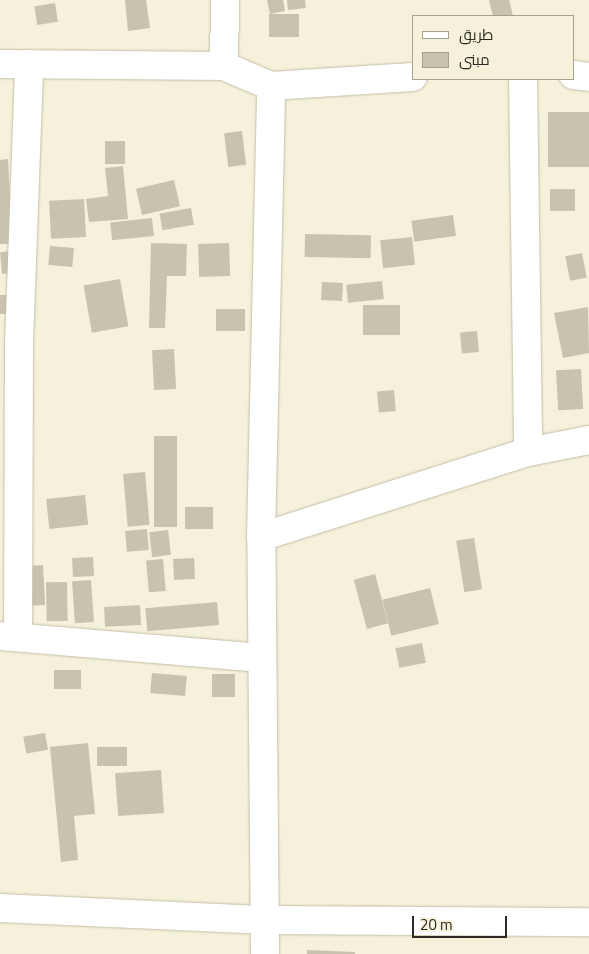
<!DOCTYPE html>
<html>
<head>
<meta charset="utf-8">
<style>
  body { margin:0 }
  #map { position:relative; width:589px; height:954px; overflow:hidden; background:#f6f1da; font-family:"Titillium Web",Cairo,sans-serif }
  div>[style] { position:absolute }
  .building>* { inset:0; background:#c9c3ad; transform-origin:0 0 }
  .roads { filter:drop-shadow(0 0 1px #c3bea7) drop-shadow(0 0 1px #c3bea7) }
  .street>* { height:28px; margin:-14px; padding:0 14px; transform-origin:14px; border-radius:14px; background:#fff }
  .secondary>* { height:28px; margin:-14px; padding:0 14px; transform-origin:14px; border-radius:14px; background:#fff }
  span { translate:-50% -50%; white-space:nowrap; text-align:center; line-height:1.15; -webkit-text-stroke:4.5px #f6f1da; paint-order:stroke }
  .legend { position:absolute; left:412px; top:15px; width:162px; height:65px; box-sizing:border-box; background:#f6f1da; border:1px solid #a5a190; margin:0; padding:6px 9px; list-style:none; font-size:15px; color:#2c2a22 }
  .legend li { display:flex; align-items:center; gap:10px; height:25px }
  .legend b { width:25px; border:1px solid #a5a190 }
  .scale { position:absolute; left:412px; top:916px; width:95px; height:22px; box-sizing:border-box; border:2px solid #2c2a22; border-top:0; padding-left:6px; font-size:15px; line-height:18px; white-space:nowrap; color:#2c2a22; -webkit-text-stroke:4px #f6f1da; paint-order:stroke }
</style>
</head>
<body>
<div id="map">
  <div class="building">
    <div style="clip-path:polygon(125px 0,146px 0,150px 28px,128px 31px)"></div>
    <div style="clip-path:polygon(267px 0,283px 0,285px 11px,270px 14px)"></div>
    <div style="clip-path:polygon(287px 0,305px 0,306px 8px,288px 10px)"></div>
    <div style="clip-path:polygon(489px 0,509px 0,513px 16px,493px 16px)"></div>
    <div style="left:55px;top:3px;width:19px;height:21px;rotate:81deg"></div>
    <div style="left:299px;top:14px;width:23px;height:30px;rotate:90deg"></div>
    <div style="left:589px;top:112px;width:55px;height:41px;rotate:90deg"></div>
    <div style="left:242px;top:131px;width:34px;height:18px;rotate:83deg"></div>
    <div style="left:105px;top:141px;width:20px;height:23px"></div>
    <div style="clip-path:polygon(8px 159px,12px 244px,0 244px,0 160px)"></div>
    <div style="clip-path:polygon(123px 166px,128px 219px,89px 222px,86px 199px,108px 196px,105px 168px)"></div>
    <div style="left:174px;top:180px;width:27px;height:39px;rotate:77deg"></div>
    <div style="left:550px;top:189px;width:25px;height:22px"></div>
    <div style="left:84px;top:199px;width:38px;height:35px;rotate:87deg"></div>
    <div style="left:191px;top:208px;width:17px;height:32px;rotate:80deg"></div>
    <div style="left:453px;top:215px;width:21px;height:42px;rotate:82deg"></div>
    <div style="left:152px;top:218px;width:18px;height:42px;rotate:84deg"></div>
    <div style="left:305px;top:234px;width:66px;height:23px;rotate:1deg"></div>
    <div style="left:412px;top:237px;width:28px;height:32px;rotate:84deg"></div>
    <div style="clip-path:polygon(151px 243px,187px 244px,186px 276px,167px 276px,165px 328px,149px 328px)"></div>
    <div style="left:229px;top:243px;width:33px;height:31px;rotate:88deg"></div>
    <div style="left:50px;top:246px;width:24px;height:19px;rotate:5deg"></div>
    <div style="left:13px;top:251px;width:22px;height:13px;rotate:85deg"></div>
    <div style="left:582px;top:253px;width:25px;height:17px;rotate:79deg"></div>
    <div style="left:120px;top:279px;width:48px;height:37px;rotate:80deg"></div>
    <div style="left:382px;top:281px;width:18px;height:36px;rotate:84deg"></div>
    <div style="left:322px;top:282px;width:21px;height:18px;rotate:3deg"></div>
    <div style="left:0;top:295px;width:11px;height:19px"></div>
    <div style="left:363px;top:305px;width:37px;height:30px"></div>
    <div style="clip-path:polygon(588px 307px,589px 353px,563px 358px,554px 313px)"></div>
    <div style="left:216px;top:309px;width:29px;height:22px"></div>
    <div style="left:477px;top:331px;width:21px;height:17px;rotate:85deg"></div>
    <div style="left:174px;top:349px;width:40px;height:22px;rotate:87deg"></div>
    <div style="left:581px;top:369px;width:40px;height:25px;rotate:87deg"></div>
    <div style="left:394px;top:390px;width:21px;height:17px;rotate:85deg"></div>
    <div style="left:154px;top:436px;width:23px;height:91px"></div>
    <div style="left:145px;top:472px;width:53px;height:22px;rotate:85deg"></div>
    <div style="left:85px;top:495px;width:30px;height:39px;rotate:84deg"></div>
    <div style="left:185px;top:507px;width:28px;height:22px"></div>
    <div style="left:147px;top:529px;width:21px;height:22px;rotate:85deg"></div>
    <div style="left:168px;top:530px;width:25px;height:19px;rotate:83deg"></div>
    <div style="left:474px;top:538px;width:52px;height:18px;rotate:81deg"></div>
    <div style="left:93px;top:557px;width:19px;height:21px;rotate:87deg"></div>
    <div style="left:194px;top:558px;width:21px;height:21px;rotate:87deg"></div>
    <div style="left:163px;top:559px;width:32px;height:17px;rotate:85deg"></div>
    <div style="left:43px;top:565px;width:40px;height:19px;rotate:87deg"></div>
    <div style="left:375px;top:574px;width:51px;height:22px;rotate:75deg"></div>
    <div style="left:91px;top:580px;width:42px;height:19px;rotate:86deg"></div>
    <div style="left:67px;top:582px;width:39px;height:21px;rotate:89deg"></div>
    <div style="left:430px;top:588px;width:37px;height:49px;rotate:76deg"></div>
    <div style="left:217px;top:602px;width:23px;height:72px;rotate:85deg"></div>
    <div style="left:140px;top:605px;width:20px;height:36px;rotate:87deg"></div>
    <div style="left:422px;top:643px;width:20px;height:27px;rotate:79deg"></div>
    <div style="left:54px;top:670px;width:27px;height:19px"></div>
    <div style="left:152px;top:673px;width:35px;height:20px;rotate:5deg"></div>
    <div style="left:212px;top:674px;width:23px;height:23px"></div>
    <div style="left:45px;top:733px;width:17px;height:22px;rotate:80deg"></div>
    <div style="clip-path:polygon(88px 743px,95px 814px,74px 816px,78px 860px,61px 862px,50px 747px)"></div>
    <div style="left:97px;top:747px;width:30px;height:19px"></div>
    <div style="left:161px;top:770px;width:43px;height:46px;rotate:86deg"></div>
    <div style="clip-path:polygon(307px 950px,355px 952px,355px 954px,307px 954px)"></div>
  </div>
  <div class="roads">
    <div class="street">
      <div style="left:523px;top:79px;width:373px;rotate:89.2deg"></div>
      <div style="left:261px;top:537px;width:280px;rotate:-17.7deg"></div>
      <div style="left:528px;top:452px;width:62px;rotate:-11.1deg"></div>
      <div style="left:0;top:636px;width:261px;rotate:4.8deg"></div>
      <div style="left:18px;top:636px;width:293px;rotate:-89.8deg"></div>
      <div style="left:19px;top:343px;width:279px;rotate:-87.9deg"></div>
      <div style="left:0;top:908px;width:267px;rotate:2.6deg"></div>
      <div style="left:267px;top:920px;width:322px;rotate:0.4deg"></div>
      <div style="left:265px;top:954px;width:417px;rotate:-90.5deg"></div>
      <div style="left:261px;top:537px;width:451px;rotate:-88.7deg"></div>
    </div>
    <div class="secondary">
      <div style="left:0;top:64px;width:224px;rotate:0.5deg"></div>
      <div style="left:224px;top:66px;width:51px;rotate:23.1deg"></div>
      <div style="left:271px;top:86px;width:142px;rotate:-3.6deg"></div>
      <div style="left:224px;top:66px;width:66px;rotate:-89.1deg"></div>
      <div style="left:573px;top:75px;width:16px;rotate:7deg"></div>
    </div>
  </div>
  <ul class="legend">
  <li><b style="height:6px;background:#fff"></b>طريق</li>
  <li><b style="height:14px;background:#c9c3ad"></b>مبنى</li>
  </ul>
  <div class="scale">20 m</div>
</div>
</body>
</html>
